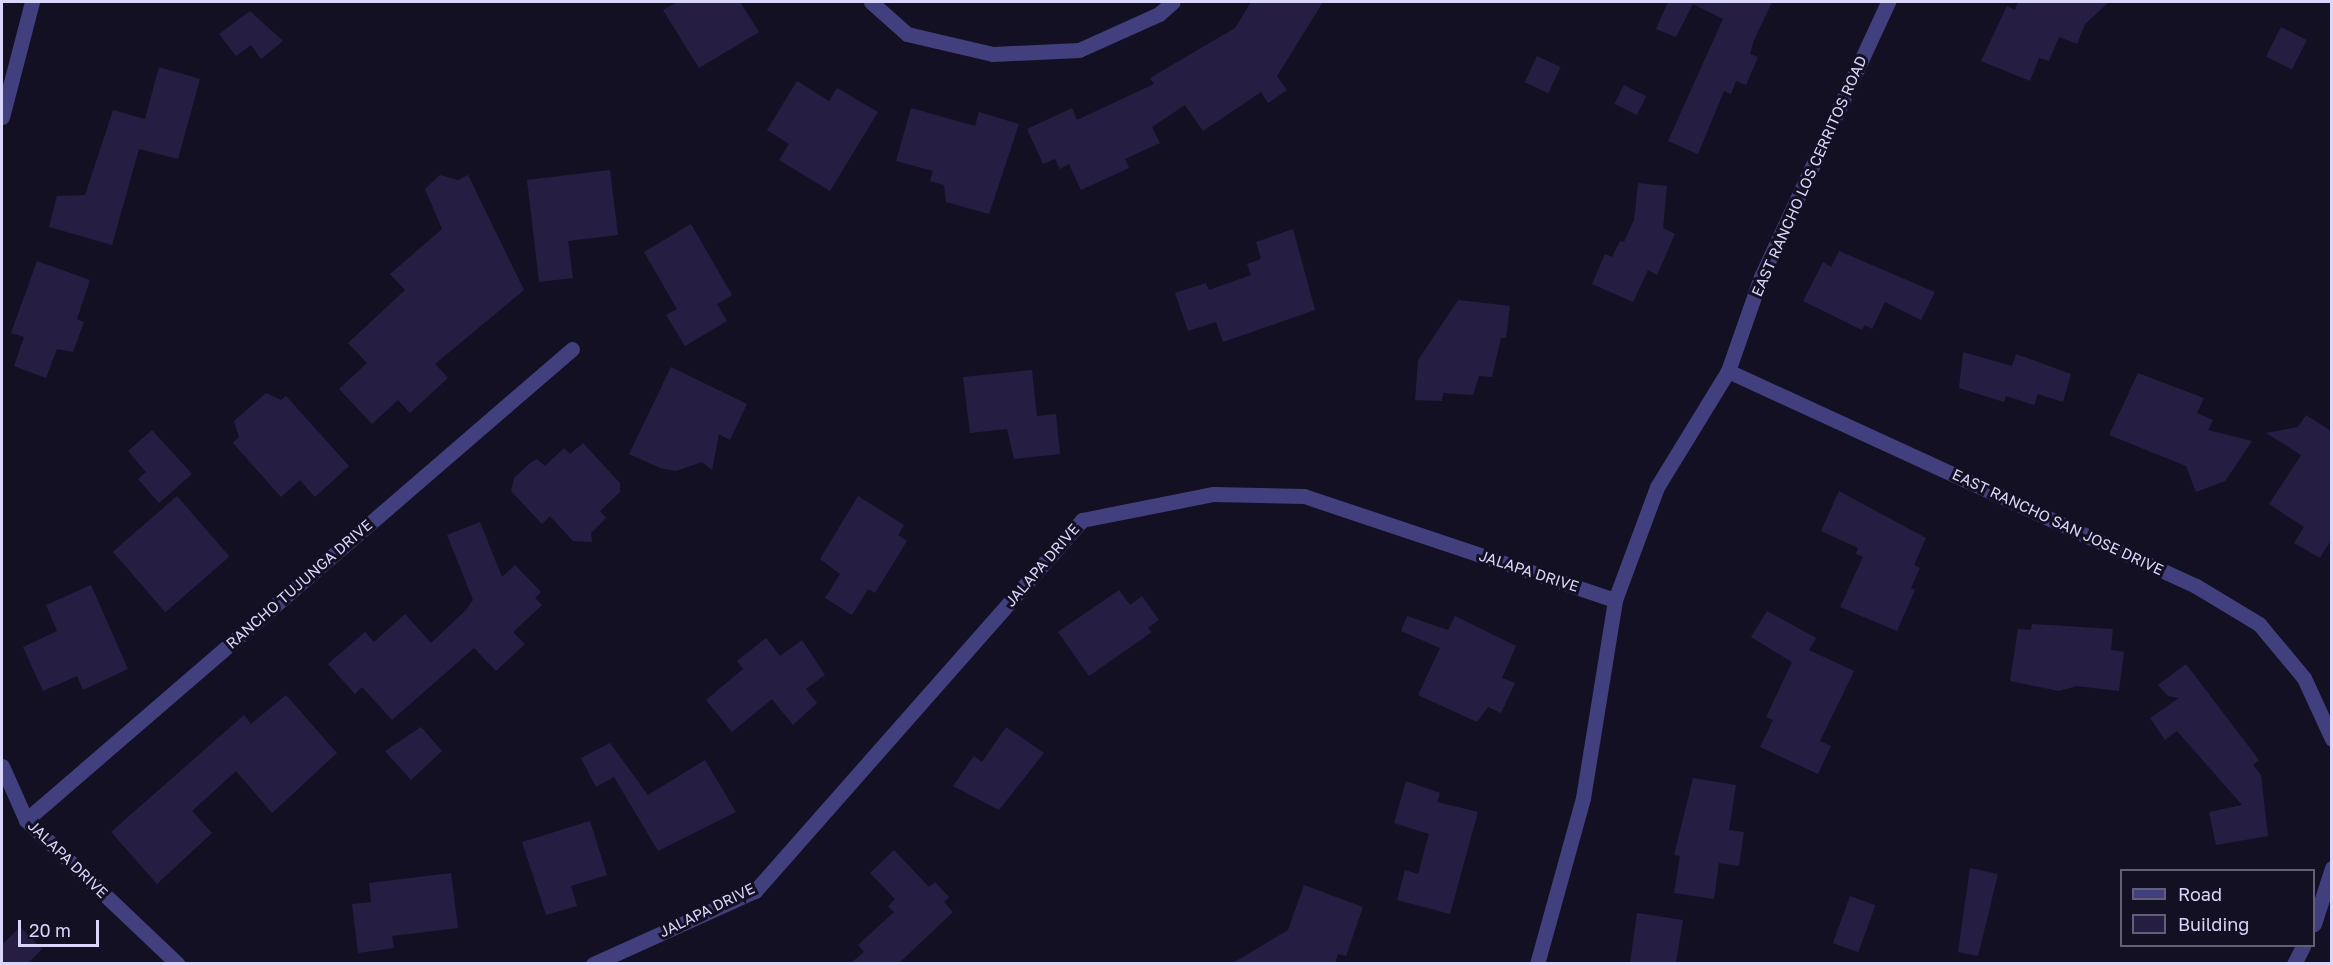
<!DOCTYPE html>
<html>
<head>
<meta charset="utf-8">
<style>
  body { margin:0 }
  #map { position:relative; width:2333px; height:965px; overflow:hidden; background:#141023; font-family:"Golos Text",sans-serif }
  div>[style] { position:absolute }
  .building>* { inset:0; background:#251e42; transform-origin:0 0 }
  .street>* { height:15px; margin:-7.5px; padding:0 7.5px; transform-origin:7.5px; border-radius:7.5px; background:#423f7e }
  span { translate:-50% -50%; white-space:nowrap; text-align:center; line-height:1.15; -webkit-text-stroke:6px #141023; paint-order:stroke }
  .street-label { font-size:15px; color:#dad6fb }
  .frame { position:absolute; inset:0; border:3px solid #dad6fb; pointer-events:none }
  .legend { position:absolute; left:2120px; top:869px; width:195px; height:78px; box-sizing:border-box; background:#141023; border:2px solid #635f79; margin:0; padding:8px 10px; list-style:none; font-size:18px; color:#dad6fb }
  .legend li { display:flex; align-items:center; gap:12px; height:30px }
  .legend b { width:30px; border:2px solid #635f79 }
  .scale { position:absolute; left:18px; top:920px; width:81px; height:27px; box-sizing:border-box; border:3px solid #dad6fb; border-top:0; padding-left:8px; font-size:18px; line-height:21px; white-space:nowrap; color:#dad6fb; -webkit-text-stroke:4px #141023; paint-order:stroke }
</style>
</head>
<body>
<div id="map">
  <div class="building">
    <div style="clip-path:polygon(677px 2px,740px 2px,759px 32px,699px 68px,663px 10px)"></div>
    <div style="clip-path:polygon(1251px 2px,1323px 2px,1277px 76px,1287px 90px,1268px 103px,1261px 92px,1203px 131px,1185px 105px,1152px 127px,1160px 143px,1125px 159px,1129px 168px,1081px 190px,1069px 164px,1060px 169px,1055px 159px,1043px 164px,1027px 129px,1072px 108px,1077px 120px,1154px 84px,1150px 78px,1235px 28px)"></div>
    <div style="clip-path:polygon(1668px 2px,1772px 2px,1754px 40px,1750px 54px,1758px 57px,1746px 85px,1736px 81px,1731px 94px,1724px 91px,1698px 154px,1668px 141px,1723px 19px,1693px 4px,1676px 37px,1656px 29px)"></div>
    <div style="clip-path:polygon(2018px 2px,2109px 2px,2085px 24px,2077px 44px,2059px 37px,2049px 61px,2039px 58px,2030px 81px,1981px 61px,2007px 6px,2015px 10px)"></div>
    <div style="clip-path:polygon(250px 11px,283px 41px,261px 59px,251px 45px,236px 56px,219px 34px)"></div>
    <div style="left:2281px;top:27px;width:29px;height:33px;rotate:27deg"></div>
    <div style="left:1537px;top:56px;width:26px;height:29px;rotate:25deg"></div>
    <div style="clip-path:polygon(159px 67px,200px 79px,178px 159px,139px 149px,112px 245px,49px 227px,57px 196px,85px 195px,113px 110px,145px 119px)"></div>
    <div style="clip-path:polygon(797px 81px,829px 101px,837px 88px,878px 112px,830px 191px,779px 160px,789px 144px,767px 130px)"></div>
    <div style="left:1624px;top:85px;width:25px;height:21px;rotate:27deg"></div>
    <div style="clip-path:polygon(911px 108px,975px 126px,979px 112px,1019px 124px,989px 214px,946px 202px,944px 185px,930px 181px,933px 171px,896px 161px)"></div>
    <div style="clip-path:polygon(610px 170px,618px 235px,568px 241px,573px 278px,539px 282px,527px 180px)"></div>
    <div style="clip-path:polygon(440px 175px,458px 180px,468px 175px,524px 290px,435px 364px,448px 378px,410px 413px,398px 400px,372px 424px,339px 389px,367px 363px,348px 343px,405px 290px,390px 274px,442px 229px,425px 189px)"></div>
    <div style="clip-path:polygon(1638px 183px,1667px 186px,1663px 228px,1675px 234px,1657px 275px,1648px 270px,1633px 302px,1592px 284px,1605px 254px,1612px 257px,1620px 241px,1624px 242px,1634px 220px)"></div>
    <div style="clip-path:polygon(691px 224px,732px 295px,717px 304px,727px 321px,685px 346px,666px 315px,677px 309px,644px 252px)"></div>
    <div style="clip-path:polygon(1293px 229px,1315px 310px,1223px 342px,1216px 322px,1188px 331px,1175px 293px,1206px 283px,1209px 290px,1251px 275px,1247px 264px,1261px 259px,1256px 242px)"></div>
    <div style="clip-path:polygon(1839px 251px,1935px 292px,1921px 320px,1885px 302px,1872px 329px,1865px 325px,1862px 330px,1803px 301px,1823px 262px,1831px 267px)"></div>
    <div style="clip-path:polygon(37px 261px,90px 280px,77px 319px,84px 322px,73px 352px,57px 349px,46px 378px,14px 366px,24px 337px,11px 333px)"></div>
    <div style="clip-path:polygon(1458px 300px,1510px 306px,1506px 338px,1501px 338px,1492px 377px,1479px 376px,1473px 395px,1443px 393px,1442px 401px,1415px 400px,1418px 360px)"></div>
    <div style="clip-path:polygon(1963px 352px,2012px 366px,2016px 354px,2071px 374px,2063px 402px,2038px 394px,2034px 405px,2006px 396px,2004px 402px,1959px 388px)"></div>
    <div style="clip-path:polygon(671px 367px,747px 404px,730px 440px,719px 434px,712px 470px,702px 462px,676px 471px,660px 468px,629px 454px)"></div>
    <div style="clip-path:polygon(1032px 370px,1037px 416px,1056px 414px,1060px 454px,1014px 459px,1007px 429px,970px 433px,963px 377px)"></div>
    <div style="clip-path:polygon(2138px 373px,2204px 398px,2197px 413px,2213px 420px,2208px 430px,2252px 441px,2225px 481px,2196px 492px,2186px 466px,2109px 435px)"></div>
    <div style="clip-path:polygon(266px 393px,281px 400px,286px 396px,349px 466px,315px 497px,300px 480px,281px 497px,233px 443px,239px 437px,234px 421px)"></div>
    <div style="clip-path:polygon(2306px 415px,2331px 431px,2331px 540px,2320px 558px,2294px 543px,2304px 527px,2269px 504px,2301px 455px,2266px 433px,2298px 427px)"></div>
    <div style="clip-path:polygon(152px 430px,192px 474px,159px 503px,138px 479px,146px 472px,128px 451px)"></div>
    <div style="clip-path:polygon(583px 443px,620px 483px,620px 492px,600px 511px,606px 518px,591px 533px,592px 542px,573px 541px,550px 516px,542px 524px,511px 491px,514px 478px,529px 464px,537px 459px,545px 466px,564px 448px,570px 454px)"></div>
    <div style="clip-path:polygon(1839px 491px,1926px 538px,1914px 565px,1920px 568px,1911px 588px,1915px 590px,1897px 631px,1840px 607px,1863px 557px,1856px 554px,1858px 548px,1821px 531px)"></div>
    <div style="left:177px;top:496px;width:80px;height:85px;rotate:49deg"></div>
    <div style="clip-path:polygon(858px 496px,904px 525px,898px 535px,907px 541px,875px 593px,868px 589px,852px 615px,825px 598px,840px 574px,820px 559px)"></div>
    <div style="clip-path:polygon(480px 522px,502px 577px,515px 565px,541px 592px,535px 598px,542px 605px,513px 632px,525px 644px,496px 671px,474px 648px,392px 720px,362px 687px,355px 694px,328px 664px,365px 632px,374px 642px,405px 614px,431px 643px,466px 610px,473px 600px,447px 535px)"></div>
    <div style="clip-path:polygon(91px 585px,128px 669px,83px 690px,77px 676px,43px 691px,23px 647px,57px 631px,46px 605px)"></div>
    <div style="clip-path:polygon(1119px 590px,1130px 605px,1142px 596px,1159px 620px,1148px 628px,1152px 632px,1089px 676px,1058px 632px)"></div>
    <div style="clip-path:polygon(1767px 611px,1816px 638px,1809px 650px,1854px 671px,1820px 741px,1831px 746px,1818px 774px,1760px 747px,1773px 720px,1766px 717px,1792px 662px,1751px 637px)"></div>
    <div style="clip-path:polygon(1407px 616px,1448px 630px,1455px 616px,1516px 646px,1502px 678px,1515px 683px,1501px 713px,1488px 707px,1477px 722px,1418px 695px,1440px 648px,1401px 631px)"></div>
    <div style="clip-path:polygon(2032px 624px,2113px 629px,2111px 650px,2124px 652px,2119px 691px,2077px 686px,2059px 691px,2010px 681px,2018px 629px,2031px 630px)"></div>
    <div style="clip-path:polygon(766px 638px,780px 656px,802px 640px,825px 675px,806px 689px,817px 703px,793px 725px,772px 699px,732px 732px,706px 700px,743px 669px,737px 661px)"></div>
    <div style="clip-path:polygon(2186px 664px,2259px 760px,2253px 765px,2261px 775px,2268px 836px,2216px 845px,2209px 812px,2242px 805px,2177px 731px,2165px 740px,2150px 718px,2179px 698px,2168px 696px,2158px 685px)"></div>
    <div style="clip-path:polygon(286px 695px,337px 753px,272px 813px,236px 771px,192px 811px,212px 833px,157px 884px,111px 832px,244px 715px,251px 724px)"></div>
    <div style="clip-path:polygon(421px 727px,442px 751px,411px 780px,385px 751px)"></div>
    <div style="clip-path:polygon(1006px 727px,1044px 753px,999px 810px,953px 786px,974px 756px,982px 762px)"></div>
    <div style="clip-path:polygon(610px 743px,648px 795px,705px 760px,736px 812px,658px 851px,614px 777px,596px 787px,581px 758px)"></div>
    <div style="clip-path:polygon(1693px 778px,1736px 785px,1729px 830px,1744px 832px,1739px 866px,1719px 863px,1714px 899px,1674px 893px,1680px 856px,1674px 855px)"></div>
    <div style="clip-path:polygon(1406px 781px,1440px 793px,1437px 802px,1478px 812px,1450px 914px,1397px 900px,1405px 870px,1418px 874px,1429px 834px,1394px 823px)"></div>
    <div style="clip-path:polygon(590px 821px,607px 875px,571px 886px,577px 906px,546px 915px,522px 842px)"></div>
    <div style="clip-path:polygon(894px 850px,929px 887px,935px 882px,949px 897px,944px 902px,953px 912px,899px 963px,851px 963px,864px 952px,858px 945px,894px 912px,888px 906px,895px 899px,870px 873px)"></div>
    <div style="clip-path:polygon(1970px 868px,1998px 874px,1978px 956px,1958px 952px)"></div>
    <div style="clip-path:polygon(451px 873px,458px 928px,392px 936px,394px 948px,358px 953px,352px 904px,371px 902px,369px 883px)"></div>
    <div style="clip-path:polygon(1304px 885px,1363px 907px,1346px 956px,1338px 954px,1335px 963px,1233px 963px,1288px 930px)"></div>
    <div style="left:1850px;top:896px;width:27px;height:50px;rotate:20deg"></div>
    <div style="clip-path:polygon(1637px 913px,1683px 920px,1676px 963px,1630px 963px)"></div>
    <div style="clip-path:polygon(20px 927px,42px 949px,28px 963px,2px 963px,2px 945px)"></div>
  </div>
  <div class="street">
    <div style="left:871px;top:2px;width:48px;rotate:41.6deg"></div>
    <div style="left:907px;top:34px;width:88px;rotate:13.1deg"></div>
    <div style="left:993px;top:54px;width:86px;rotate:-2.7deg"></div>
    <div style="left:1079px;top:50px;width:88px;rotate:-24.2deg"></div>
    <div style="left:1159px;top:14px;width:18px;rotate:-41deg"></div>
    <div style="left:2px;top:117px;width:119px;rotate:-75.4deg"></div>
    <div style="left:1728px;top:371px;width:515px;rotate:24.67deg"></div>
    <div style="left:2196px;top:586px;width:74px;rotate:31.1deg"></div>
    <div style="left:2259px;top:624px;width:70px;rotate:50.2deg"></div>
    <div style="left:2304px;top:678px;width:67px;rotate:65.3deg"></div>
    <div style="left:2px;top:766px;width:59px;rotate:66deg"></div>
    <div style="left:26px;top:820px;width:209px;rotate:43.5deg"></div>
    <div style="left:26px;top:820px;width:721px;rotate:-40.78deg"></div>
    <div style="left:2314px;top:924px;width:59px;rotate:-72.2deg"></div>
    <div style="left:593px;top:964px;width:178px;rotate:-24.3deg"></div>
    <div style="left:755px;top:891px;width:495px;rotate:-48.6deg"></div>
    <div style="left:1082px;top:520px;width:134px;rotate:-11.2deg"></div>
    <div style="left:1213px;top:494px;width:91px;rotate:1.3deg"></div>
    <div style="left:1304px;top:496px;width:328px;rotate:18.5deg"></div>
    <div style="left:1537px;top:964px;width:172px;rotate:-74.5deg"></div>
    <div style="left:1583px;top:798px;width:201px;rotate:-80.8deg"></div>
    <div style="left:1615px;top:600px;width:121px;rotate:-69.6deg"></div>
    <div style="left:1657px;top:487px;width:136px;rotate:-58.5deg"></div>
    <div style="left:1728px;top:371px;width:100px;rotate:-70.7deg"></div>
    <div style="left:1761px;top:277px;width:303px;rotate:-65.2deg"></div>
    <div style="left:2294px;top:964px;width:20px;rotate:-63deg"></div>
  </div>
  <div class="street-label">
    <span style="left:1809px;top:176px;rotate:-66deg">EAST RANCHO LOS CERRITOS ROAD</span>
    <span style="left:2058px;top:522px;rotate:25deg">EAST RANCHO SAN JOSE DRIVE</span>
    <span style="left:1042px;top:565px;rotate:-49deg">JALAPA DRIVE</span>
    <span style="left:1529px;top:571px;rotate:18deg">JALAPA DRIVE</span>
    <span style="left:299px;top:584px;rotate:-41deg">RANCHO TUJUNGA DRIVE</span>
    <span style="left:68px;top:859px;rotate:44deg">JALAPA DRIVE</span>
    <span style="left:707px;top:910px;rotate:-26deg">JALAPA DRIVE</span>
  </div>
  <div class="frame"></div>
  <ul class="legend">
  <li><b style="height:8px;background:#423f7e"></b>Road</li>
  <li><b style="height:16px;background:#251e42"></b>Building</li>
  </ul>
  <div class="scale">20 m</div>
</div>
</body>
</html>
